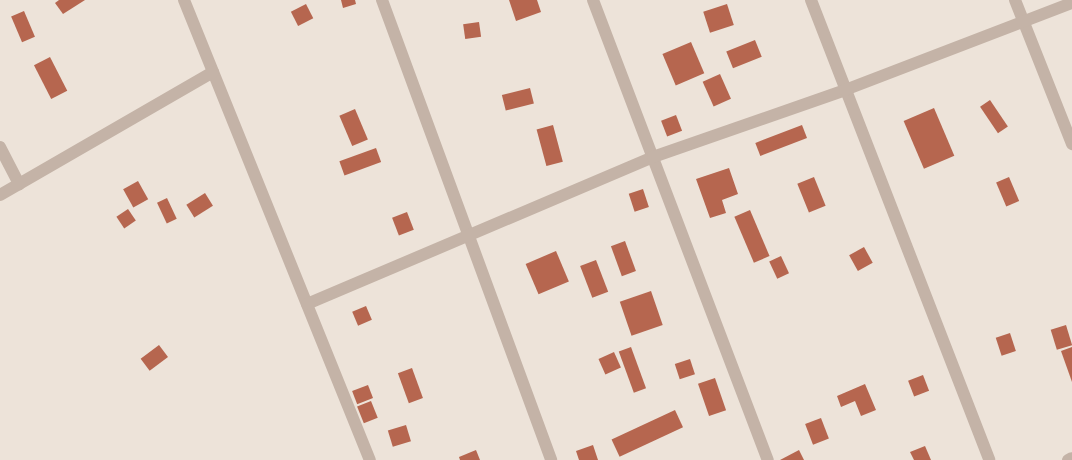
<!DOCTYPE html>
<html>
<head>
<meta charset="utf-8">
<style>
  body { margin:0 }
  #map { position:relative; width:1072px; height:460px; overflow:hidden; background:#ede3d9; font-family:Barlow,sans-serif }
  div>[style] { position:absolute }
  .building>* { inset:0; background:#b6664f; transform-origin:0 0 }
  .minor>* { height:12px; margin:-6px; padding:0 6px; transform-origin:6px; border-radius:6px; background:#c4b3a7 }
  span { translate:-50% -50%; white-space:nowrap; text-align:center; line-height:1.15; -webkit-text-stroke:4.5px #f6eee5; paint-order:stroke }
</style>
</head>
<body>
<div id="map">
  <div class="building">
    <div style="clip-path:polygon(59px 0,85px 0,63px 14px,55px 3px)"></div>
    <div style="clip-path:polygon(341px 0,355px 0,356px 4px,343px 8px)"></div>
    <div style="clip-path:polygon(509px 0,537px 0,541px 12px,516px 21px)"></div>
    <div style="left:306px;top:4px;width:16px;height:17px;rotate:63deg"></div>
    <div style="left:727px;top:4px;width:22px;height:25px;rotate:72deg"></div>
    <div style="left:24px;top:11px;width:28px;height:14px;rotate:67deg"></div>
    <div style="left:479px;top:22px;width:15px;height:16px;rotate:82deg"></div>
    <div style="left:755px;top:40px;width:18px;height:31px;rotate:68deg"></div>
    <div style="left:691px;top:42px;width:34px;height:31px;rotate:67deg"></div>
    <div style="left:50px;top:57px;width:38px;height:18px;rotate:63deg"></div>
    <div style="left:720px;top:74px;width:27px;height:19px;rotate:66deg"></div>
    <div style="left:530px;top:88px;width:16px;height:29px;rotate:76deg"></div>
    <div style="left:990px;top:100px;width:32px;height:12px;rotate:56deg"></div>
    <div style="left:934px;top:108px;width:52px;height:33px;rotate:67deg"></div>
    <div style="left:355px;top:109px;width:33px;height:17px;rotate:67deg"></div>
    <div style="left:676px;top:115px;width:17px;height:16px;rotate:69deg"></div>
    <div style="left:553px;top:125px;width:38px;height:17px;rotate:75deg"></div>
    <div style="left:802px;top:125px;width:14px;height:50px;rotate:69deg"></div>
    <div style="left:376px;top:148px;width:15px;height:39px;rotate:70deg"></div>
    <div style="clip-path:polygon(729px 168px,738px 194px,722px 200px,726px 213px,710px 218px,696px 179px)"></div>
    <div style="left:814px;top:177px;width:31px;height:18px;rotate:68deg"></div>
    <div style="left:1009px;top:177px;width:26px;height:14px;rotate:67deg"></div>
    <div style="left:138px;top:181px;width:21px;height:17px;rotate:61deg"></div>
    <div style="left:643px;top:189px;width:19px;height:15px;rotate:72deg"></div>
    <div style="left:205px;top:193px;width:15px;height:22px;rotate:58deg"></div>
    <div style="left:167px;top:198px;width:23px;height:11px;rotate:65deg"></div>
    <div style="left:128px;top:209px;width:14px;height:14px;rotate:56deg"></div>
    <div style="left:750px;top:210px;width:50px;height:17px;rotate:67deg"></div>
    <div style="left:407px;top:212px;width:19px;height:16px;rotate:69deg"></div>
    <div style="left:625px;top:241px;width:32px;height:15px;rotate:70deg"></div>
    <div style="left:864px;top:247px;width:18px;height:17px;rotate:61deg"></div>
    <div style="left:556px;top:251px;width:33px;height:33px;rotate:67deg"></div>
    <div style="left:781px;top:256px;width:19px;height:13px;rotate:65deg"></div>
    <div style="left:596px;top:260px;width:34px;height:17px;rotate:69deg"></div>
    <div style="left:651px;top:291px;width:36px;height:33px;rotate:71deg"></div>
    <div style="left:366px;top:306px;width:15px;height:15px;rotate:67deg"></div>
    <div style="left:1066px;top:325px;width:21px;height:16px;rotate:73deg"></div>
    <div style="left:1010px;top:333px;width:19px;height:15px;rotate:72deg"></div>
    <div style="left:159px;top:345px;width:15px;height:23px;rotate:53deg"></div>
    <div style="left:631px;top:347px;width:44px;height:13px;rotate:70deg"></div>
    <div style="clip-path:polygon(1072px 347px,1072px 382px,1061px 351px)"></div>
    <div style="left:614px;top:352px;width:17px;height:17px;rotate:66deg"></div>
    <div style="left:690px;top:359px;width:16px;height:16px;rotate:72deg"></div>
    <div style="left:412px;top:368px;width:32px;height:15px;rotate:70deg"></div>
    <div style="left:923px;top:375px;width:17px;height:16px;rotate:69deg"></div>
    <div style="left:715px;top:378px;width:34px;height:18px;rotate:71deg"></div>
    <div style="clip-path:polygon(865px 384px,876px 410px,861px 416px,855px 401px,841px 407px,837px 396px)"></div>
    <div style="left:368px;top:385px;width:14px;height:17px;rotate:69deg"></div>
    <div style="left:371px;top:401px;width:18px;height:15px;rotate:68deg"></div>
    <div style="left:675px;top:410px;width:19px;height:70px;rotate:65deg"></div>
    <div style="left:821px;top:418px;width:22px;height:17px;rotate:69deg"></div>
    <div style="left:406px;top:425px;width:17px;height:19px;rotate:73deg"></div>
    <div style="clip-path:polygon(593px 445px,598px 460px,579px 460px,576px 451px)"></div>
    <div style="clip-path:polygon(925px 446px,931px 460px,914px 460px,910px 452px)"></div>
    <div style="clip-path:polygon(476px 450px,480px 460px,460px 460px,459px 457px)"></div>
    <div style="clip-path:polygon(799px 450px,804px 460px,780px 460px)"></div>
  </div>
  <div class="minor">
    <div style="left:184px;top:0;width:496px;rotate:68deg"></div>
    <div style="left:382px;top:0;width:490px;rotate:69.8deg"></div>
    <div style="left:593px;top:0;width:492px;rotate:69.2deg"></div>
    <div style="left:811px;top:0;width:493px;rotate:68.8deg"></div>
    <div style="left:1015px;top:0;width:155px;rotate:68.4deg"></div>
    <div style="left:0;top:147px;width:42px;rotate:62.8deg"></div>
    <div style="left:0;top:195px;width:246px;rotate:-30deg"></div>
    <div style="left:307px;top:304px;width:376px;rotate:-23deg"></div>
    <div style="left:653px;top:157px;width:203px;rotate:-19.2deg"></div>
    <div style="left:845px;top:90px;width:243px;rotate:-21deg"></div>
    <div style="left:1068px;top:460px;width:4px;rotate:-27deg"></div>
  </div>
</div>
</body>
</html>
